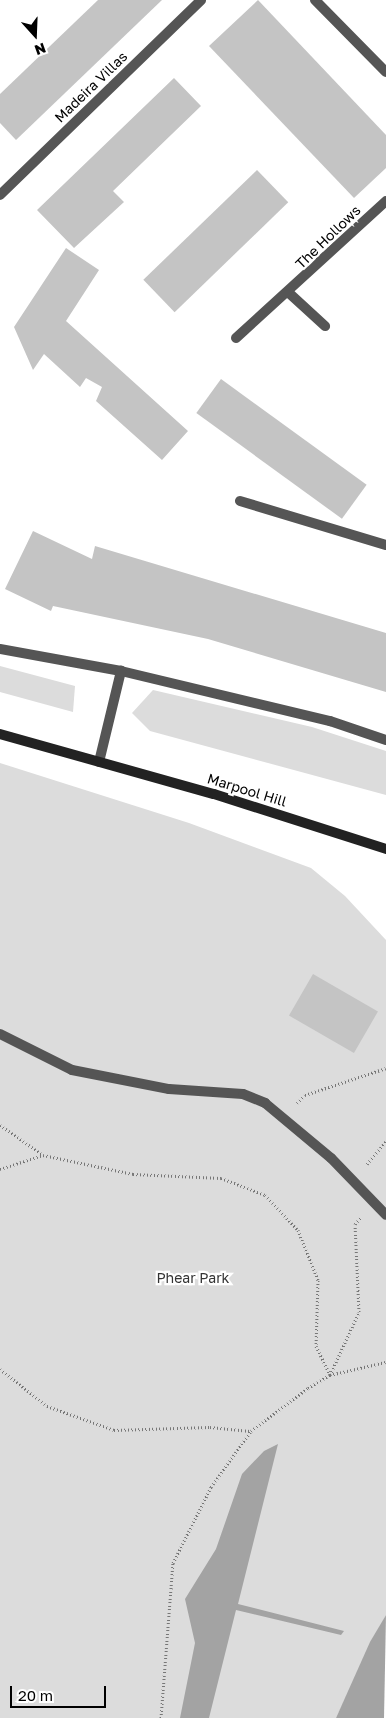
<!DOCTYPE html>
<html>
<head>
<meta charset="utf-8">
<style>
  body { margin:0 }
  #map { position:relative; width:386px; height:1718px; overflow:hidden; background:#fff; font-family:"Golos Text",sans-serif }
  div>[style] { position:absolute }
  .green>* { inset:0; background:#dcdcdc }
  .water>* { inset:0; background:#a3a3a3 }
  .building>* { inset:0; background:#c4c4c4; transform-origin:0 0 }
  .path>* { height:3px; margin-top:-1.5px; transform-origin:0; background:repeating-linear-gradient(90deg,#777 0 1px,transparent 0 3.5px) }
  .lane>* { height:10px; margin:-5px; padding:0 5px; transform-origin:5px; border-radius:5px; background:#555 }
  .street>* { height:10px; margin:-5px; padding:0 5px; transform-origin:5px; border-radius:5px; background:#555 }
  .secondary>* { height:10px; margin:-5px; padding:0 5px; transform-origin:5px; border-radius:5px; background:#222 }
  span { translate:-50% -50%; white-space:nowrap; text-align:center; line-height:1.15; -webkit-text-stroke:4.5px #fff; paint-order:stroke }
  .street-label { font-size:14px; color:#000 }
  .park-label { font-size:14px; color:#333 }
  .north { position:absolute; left:10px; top:10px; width:50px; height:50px; -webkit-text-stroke:4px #fff; paint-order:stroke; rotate:160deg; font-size:14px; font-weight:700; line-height:20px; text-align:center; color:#000 }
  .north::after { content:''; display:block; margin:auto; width:18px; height:22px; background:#000; clip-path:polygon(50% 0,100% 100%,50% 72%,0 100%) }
  .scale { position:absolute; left:10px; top:1686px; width:96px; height:22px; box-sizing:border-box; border:2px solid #000; border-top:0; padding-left:6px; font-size:15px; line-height:18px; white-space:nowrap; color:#000; -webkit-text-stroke:4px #fff; paint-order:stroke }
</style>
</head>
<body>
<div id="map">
  <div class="green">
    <div style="clip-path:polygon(0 666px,75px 686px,73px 712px,0 692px)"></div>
    <div style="clip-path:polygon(153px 690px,312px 727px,386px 751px,386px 795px,150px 731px,132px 713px)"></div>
    <div style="clip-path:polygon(0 763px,189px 823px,311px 868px,345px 896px,386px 940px,386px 1615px,336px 1718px,0 1718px)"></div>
  </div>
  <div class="water">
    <div style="clip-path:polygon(278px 1444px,238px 1604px,344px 1631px,341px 1635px,236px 1610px,209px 1718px,180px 1718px,195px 1643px,185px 1599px,216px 1549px,242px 1474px,264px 1451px)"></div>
    <div style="clip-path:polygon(386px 1615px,384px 1718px,336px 1718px,370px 1642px)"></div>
  </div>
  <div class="building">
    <div style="clip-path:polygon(98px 0,162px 0,16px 140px,0 123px,0 94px)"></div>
    <div style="clip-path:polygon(258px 0,386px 135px,386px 168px,354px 198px,209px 46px)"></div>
    <div style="clip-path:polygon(174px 78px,201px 106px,113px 191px,124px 202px,74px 248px,37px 210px)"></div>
    <div style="left:257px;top:170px;width:45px;height:158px;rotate:46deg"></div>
    <div style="clip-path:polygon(66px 248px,99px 270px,66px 321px,188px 431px,162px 460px,96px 401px,102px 387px,86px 378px,80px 387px,44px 354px,33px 370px,14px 327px)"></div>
    <div style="left:221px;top:379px;width:180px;height:42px;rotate:36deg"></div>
    <div style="clip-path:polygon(33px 531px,92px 559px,95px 546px,386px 633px,386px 692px,208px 639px,53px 606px,51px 611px,5px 589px)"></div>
    <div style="left:313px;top:974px;width:75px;height:48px;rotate:30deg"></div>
  </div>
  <div class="path">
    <div style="left:297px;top:1103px;width:11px;rotate:-45deg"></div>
    <div style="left:305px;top:1095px;width:85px;rotate:-18.4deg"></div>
    <div style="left:0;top:1125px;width:52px;rotate:34.9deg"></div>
    <div style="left:43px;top:1155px;width:92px;rotate:11.9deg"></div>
    <div style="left:133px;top:1174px;width:88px;rotate:2.6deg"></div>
    <div style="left:221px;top:1178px;width:47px;rotate:21.1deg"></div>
    <div style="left:265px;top:1195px;width:48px;rotate:46.7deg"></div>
    <div style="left:298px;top:1230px;width:54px;rotate:68.2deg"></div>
    <div style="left:318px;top:1280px;width:66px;rotate:91.7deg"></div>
    <div style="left:316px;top:1346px;width:32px;rotate:64deg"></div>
    <div style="left:367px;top:1164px;width:30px;rotate:-50deg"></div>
    <div style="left:0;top:1169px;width:45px;rotate:-18deg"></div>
    <div style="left:0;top:1369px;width:60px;rotate:38.2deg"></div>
    <div style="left:47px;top:1406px;width:71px;rotate:19.7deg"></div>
    <div style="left:114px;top:1430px;width:96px;rotate:-1.8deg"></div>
    <div style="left:210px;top:1427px;width:40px;rotate:5.7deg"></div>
    <div style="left:330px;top:1375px;width:69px;rotate:-65.3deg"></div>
    <div style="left:359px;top:1312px;width:88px;rotate:-92.6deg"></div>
    <div style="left:355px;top:1224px;width:9px;rotate:-49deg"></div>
    <div style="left:161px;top:1718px;width:155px;rotate:-85.6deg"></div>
    <div style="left:173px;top:1563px;width:85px;rotate:-63.4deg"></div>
    <div style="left:211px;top:1487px;width:69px;rotate:-54.5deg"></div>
    <div style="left:251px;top:1431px;width:71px;rotate:-37deg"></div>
    <div style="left:308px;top:1388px;width:26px;rotate:-31deg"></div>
    <div style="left:330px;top:1375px;width:57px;rotate:-13.1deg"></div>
  </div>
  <div class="lane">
    <div style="left:240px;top:501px;width:152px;rotate:16.8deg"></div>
    <div style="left:0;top:1034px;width:80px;rotate:26.6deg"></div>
    <div style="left:72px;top:1070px;width:99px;rotate:11.1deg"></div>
    <div style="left:169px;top:1089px;width:74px;rotate:3.9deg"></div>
    <div style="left:243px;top:1094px;width:24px;rotate:22deg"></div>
    <div style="left:265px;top:1103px;width:86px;rotate:39.8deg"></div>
    <div style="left:331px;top:1158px;width:79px;rotate:46deg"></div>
  </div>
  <div class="street">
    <div style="left:315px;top:0;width:101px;rotate:45.4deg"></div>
    <div style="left:0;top:195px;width:280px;rotate:-44.1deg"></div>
    <div style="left:289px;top:293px;width:49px;rotate:42.5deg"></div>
    <div style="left:236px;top:338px;width:203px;rotate:-42.4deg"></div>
    <div style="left:0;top:649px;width:123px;rotate:10.3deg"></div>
    <div style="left:121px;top:671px;width:215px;rotate:13.5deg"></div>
    <div style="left:330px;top:721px;width:59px;rotate:18.7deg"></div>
    <div style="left:99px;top:762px;width:94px;rotate:-76.4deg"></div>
  </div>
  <div class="secondary">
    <div style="left:0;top:734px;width:222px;rotate:15.7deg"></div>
    <div style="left:214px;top:794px;width:181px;rotate:17.7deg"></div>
  </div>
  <div class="street-label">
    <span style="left:91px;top:87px;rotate:-44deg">Madeira Villas</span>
    <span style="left:328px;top:237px;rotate:-44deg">The Hollows</span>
    <span style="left:247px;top:790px;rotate:17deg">Marpool Hill</span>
  </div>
  <div class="park-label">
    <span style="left:193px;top:1278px">Phear Park</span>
  </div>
  <div class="north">N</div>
  <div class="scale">20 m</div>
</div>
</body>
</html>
